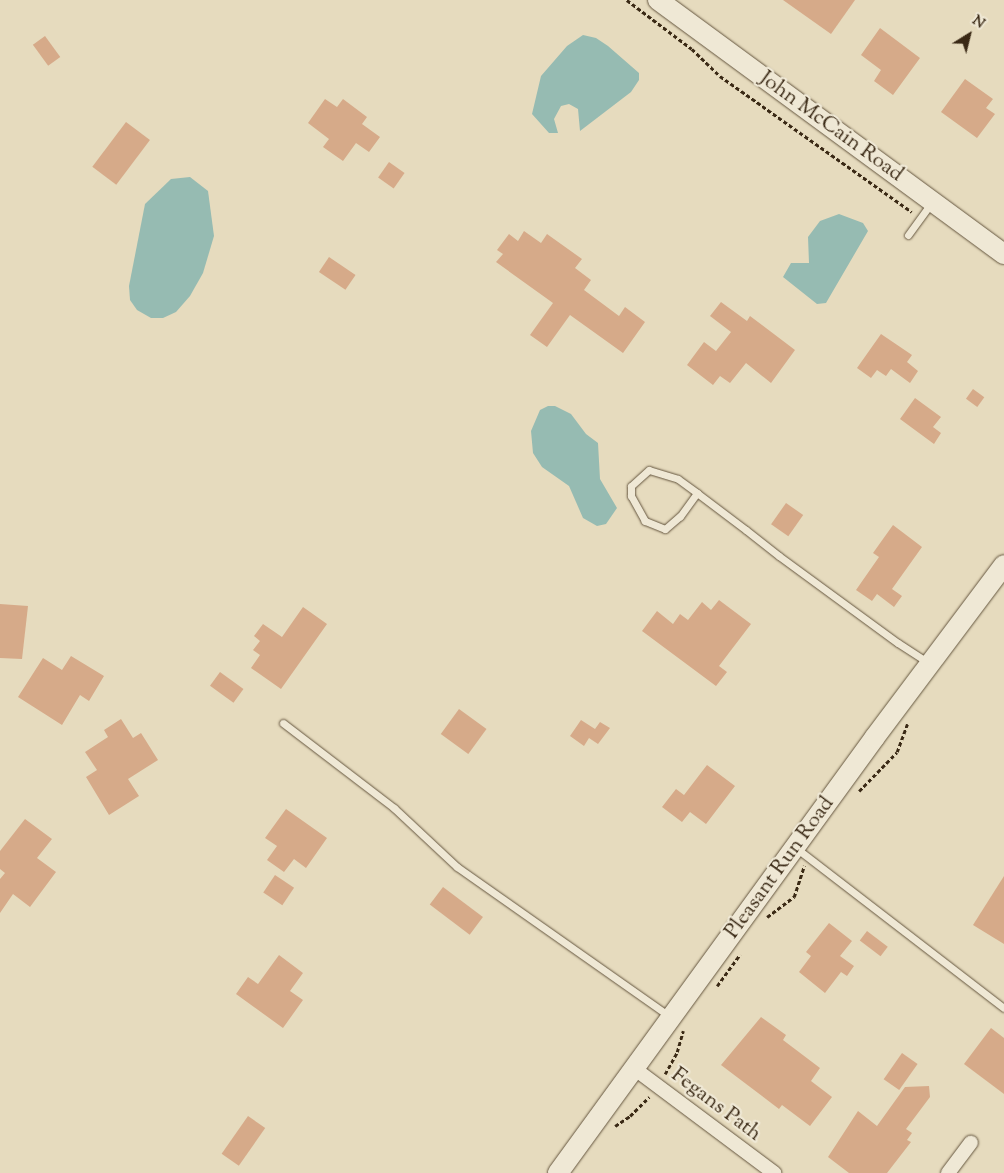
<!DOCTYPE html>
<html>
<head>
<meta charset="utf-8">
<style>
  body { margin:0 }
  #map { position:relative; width:1004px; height:1173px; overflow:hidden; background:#e6dbbe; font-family:"Sorts Mill Goudy",serif }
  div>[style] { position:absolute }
  .water>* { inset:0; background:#96bbb2 }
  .building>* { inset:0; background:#d6aa89; transform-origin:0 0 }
  .path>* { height:2.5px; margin-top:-1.25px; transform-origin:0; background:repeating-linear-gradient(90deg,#3a2915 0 4px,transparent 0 6.5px) }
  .roads { filter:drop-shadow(0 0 1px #65563f) drop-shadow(0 0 1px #65563f) }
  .lane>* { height:7px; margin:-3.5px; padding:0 3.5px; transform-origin:3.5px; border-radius:3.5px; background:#efe8d5 }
  .street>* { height:14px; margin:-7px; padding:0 7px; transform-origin:7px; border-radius:7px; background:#efe8d5 }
  .secondary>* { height:20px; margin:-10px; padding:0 10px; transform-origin:10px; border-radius:10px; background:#efe8d5 }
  span { translate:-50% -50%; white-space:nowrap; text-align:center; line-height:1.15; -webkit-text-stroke:4.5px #efe8d5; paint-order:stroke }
  .street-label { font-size:21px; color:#3a2915 }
  .north { position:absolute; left:944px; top:10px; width:50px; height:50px; -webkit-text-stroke:4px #efe8d5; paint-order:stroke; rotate:36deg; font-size:14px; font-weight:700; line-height:20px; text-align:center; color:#3a2915 }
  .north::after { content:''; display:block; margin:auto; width:18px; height:22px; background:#3a2915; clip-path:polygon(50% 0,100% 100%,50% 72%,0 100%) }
</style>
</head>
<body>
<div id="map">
  <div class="water">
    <div style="clip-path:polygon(583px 35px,596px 38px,608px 46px,639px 73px,639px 80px,631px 92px,580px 131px,578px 109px,569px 104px,561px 106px,554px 119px,558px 133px,549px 133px,532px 114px,541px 76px,567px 46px)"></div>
    <div style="clip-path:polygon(190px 177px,208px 191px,214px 236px,203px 273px,190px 296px,176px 312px,163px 318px,151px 318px,137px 310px,130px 300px,129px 286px,145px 204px,171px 179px)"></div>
    <div style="clip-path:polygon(839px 214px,863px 223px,868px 231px,826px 303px,817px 304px,783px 277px,791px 263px,809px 263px,808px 237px,820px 221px)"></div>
    <div style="clip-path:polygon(548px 406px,555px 406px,571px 414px,586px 434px,598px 443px,600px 479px,617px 508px,606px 524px,597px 526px,583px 518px,569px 486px,542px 467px,533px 453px,531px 431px,540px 410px)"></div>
  </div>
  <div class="building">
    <div style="clip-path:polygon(783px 0,855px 0,831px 34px)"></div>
    <div style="clip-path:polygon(880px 28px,920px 58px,893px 95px,874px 81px,881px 70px,861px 55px)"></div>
    <div style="left:45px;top:36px;width:26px;height:15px;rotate:54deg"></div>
    <div style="clip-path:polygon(965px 79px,993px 99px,986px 108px,995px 114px,977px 138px,941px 112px)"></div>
    <div style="clip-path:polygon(325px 99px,337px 107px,343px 99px,367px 117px,362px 124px,380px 137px,369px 152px,356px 143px,343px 161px,323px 147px,329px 139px,308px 123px)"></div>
    <div style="left:126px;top:122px;width:30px;height:56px;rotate:37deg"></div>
    <div style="left:389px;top:162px;width:19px;height:19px;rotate:35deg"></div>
    <div style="clip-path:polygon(524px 231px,541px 243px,547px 234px,582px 259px,575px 268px,591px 280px,584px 290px,619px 316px,625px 307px,645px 322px,623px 353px,570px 315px,547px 347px,530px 335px,553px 303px,496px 262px,503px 254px,497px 250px,509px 234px,518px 241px)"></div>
    <div style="left:329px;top:257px;width:32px;height:18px;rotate:34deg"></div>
    <div style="clip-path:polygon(721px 302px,747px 321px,750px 316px,795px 350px,771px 383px,746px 363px,730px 383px,720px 376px,713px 385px,687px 365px,704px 342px,716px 351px,731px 332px,710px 316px)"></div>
    <div style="clip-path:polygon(881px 334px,912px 355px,907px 362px,918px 371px,910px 383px,891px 369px,886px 376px,877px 370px,871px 378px,857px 368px)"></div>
    <div style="left:973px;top:389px;width:14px;height:12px;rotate:36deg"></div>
    <div style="clip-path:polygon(915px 398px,941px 417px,933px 427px,941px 433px,934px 444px,900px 419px)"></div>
    <div style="left:786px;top:503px;width:21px;height:26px;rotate:35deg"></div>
    <div style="clip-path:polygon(893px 525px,922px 547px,892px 589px,902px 596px,894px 607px,877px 594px,872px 601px,856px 590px,879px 557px,873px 553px)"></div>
    <div style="clip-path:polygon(719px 600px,751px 624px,719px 666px,727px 672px,716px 686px,642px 631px,657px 611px,673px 624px,680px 614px,688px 620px,702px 602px,711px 610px)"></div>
    <div style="clip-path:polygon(0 604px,28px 606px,22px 659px,0 658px)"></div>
    <div style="clip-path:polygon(303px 607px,327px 624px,281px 689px,251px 668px,260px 655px,253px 650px,260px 641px,254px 636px,263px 624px,282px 637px)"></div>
    <div style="clip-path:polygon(71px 656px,104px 676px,89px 701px,80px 695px,62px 725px,18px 697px,43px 658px,62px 670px)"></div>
    <div style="left:220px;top:672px;width:29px;height:17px;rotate:36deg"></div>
    <div style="left:459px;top:709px;width:34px;height:31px;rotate:36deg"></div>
    <div style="clip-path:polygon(121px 719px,133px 738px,141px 733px,158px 760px,128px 779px,139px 796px,109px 815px,86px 777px,97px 770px,85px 752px,108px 737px,104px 730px)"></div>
    <div style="clip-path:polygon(581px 720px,595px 729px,600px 722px,610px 728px,598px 744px,589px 738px,584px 746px,570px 736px)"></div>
    <div style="clip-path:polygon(707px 765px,735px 786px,706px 824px,690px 812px,682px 822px,662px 807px,676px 789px,684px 795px)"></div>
    <div style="clip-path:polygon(286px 809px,327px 838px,306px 868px,294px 859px,284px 872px,267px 860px,277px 846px,265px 838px)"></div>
    <div style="clip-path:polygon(25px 819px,52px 839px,37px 858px,56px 872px,30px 907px,13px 894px,0 913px,0 879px,5px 873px,0 869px,0 851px)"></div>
    <div style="left:275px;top:875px;width:23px;height:21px;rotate:34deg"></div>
    <div style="clip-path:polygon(1004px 876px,1004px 944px,973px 925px)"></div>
    <div style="left:443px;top:887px;width:50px;height:22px;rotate:37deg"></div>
    <div style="clip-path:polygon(829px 923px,852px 941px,840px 956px,854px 966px,847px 976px,841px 972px,825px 993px,799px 972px,811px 956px,806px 952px)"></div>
    <div style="left:867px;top:931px;width:26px;height:12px;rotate:37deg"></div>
    <div style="clip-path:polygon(279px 955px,303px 973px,290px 991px,303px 1000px,283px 1028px,236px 994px,248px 977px,258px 984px)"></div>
    <div style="clip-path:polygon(761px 1017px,786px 1035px,783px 1040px,820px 1068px,811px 1081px,832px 1097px,810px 1126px,782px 1105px,779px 1109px,721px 1065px)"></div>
    <div style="clip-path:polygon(991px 1028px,1004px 1038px,1004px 1094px,964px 1064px)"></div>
    <div style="left:902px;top:1053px;width:19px;height:32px;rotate:35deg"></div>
    <div style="clip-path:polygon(929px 1086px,930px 1097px,906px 1129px,912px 1133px,907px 1140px,911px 1142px,887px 1173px,849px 1173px,828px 1157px,858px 1111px,877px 1126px,905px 1087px)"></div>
    <div style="left:248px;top:1116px;width:21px;height:46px;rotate:35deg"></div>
  </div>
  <div class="path">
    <div style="left:627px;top:0;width:81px;rotate:37deg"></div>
    <div style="left:692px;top:49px;width:39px;rotate:44deg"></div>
    <div style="left:720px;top:76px;width:235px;rotate:35.3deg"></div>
    <div style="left:859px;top:791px;width:54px;rotate:-45.7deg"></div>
    <div style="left:897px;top:752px;width:30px;rotate:-70deg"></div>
    <div style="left:767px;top:917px;width:34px;rotate:-37deg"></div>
    <div style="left:794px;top:897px;width:33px;rotate:-72deg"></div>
    <div style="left:717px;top:986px;width:39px;rotate:-54deg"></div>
    <div style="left:665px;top:1074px;width:25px;rotate:-61deg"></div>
    <div style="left:677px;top:1052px;width:22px;rotate:-74deg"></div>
    <div style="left:615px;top:1126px;width:18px;rotate:-34deg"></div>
    <div style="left:630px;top:1116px;width:27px;rotate:-45deg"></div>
  </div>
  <div class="roads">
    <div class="lane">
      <div style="left:908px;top:235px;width:41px;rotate:-54deg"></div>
      <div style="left:697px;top:493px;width:29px;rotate:126deg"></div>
      <div style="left:680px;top:516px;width:20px;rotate:139deg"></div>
      <div style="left:665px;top:529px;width:22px;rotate:-158deg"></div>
      <div style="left:645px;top:521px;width:29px;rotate:-119deg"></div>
      <div style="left:631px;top:496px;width:10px;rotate:-90deg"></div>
      <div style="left:631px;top:486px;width:24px;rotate:-42deg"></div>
      <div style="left:649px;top:470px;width:30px;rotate:17deg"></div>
      <div style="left:678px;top:479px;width:24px;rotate:36deg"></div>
      <div style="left:697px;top:493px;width:61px;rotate:37.1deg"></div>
      <div style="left:746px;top:530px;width:42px;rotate:38.2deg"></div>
      <div style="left:779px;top:556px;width:147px;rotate:36.2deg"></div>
      <div style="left:898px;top:643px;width:37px;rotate:33deg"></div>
      <div style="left:283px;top:723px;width:140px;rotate:37.4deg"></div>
      <div style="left:394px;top:808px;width:86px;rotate:43.1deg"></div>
      <div style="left:457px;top:867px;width:259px;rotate:35.1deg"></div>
      <div style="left:796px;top:848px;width:262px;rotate:37.6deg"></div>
    </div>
    <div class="street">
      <div style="left:635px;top:1069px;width:174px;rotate:36.8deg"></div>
      <div style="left:948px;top:1173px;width:38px;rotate:-53deg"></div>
    </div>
    <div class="secondary">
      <div style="left:658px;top:0;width:429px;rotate:36.3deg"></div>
      <div style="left:558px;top:1173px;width:539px;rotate:-53.98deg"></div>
      <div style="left:875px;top:737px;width:215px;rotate:-53.1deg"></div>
    </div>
  </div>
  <div class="street-label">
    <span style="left:831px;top:127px;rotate:36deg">John McCain Road</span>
    <span style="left:780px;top:868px;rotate:-54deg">Pleasant Run Road</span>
    <span style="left:716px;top:1105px;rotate:37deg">Fegans Path</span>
  </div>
  <div class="north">N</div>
</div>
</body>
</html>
